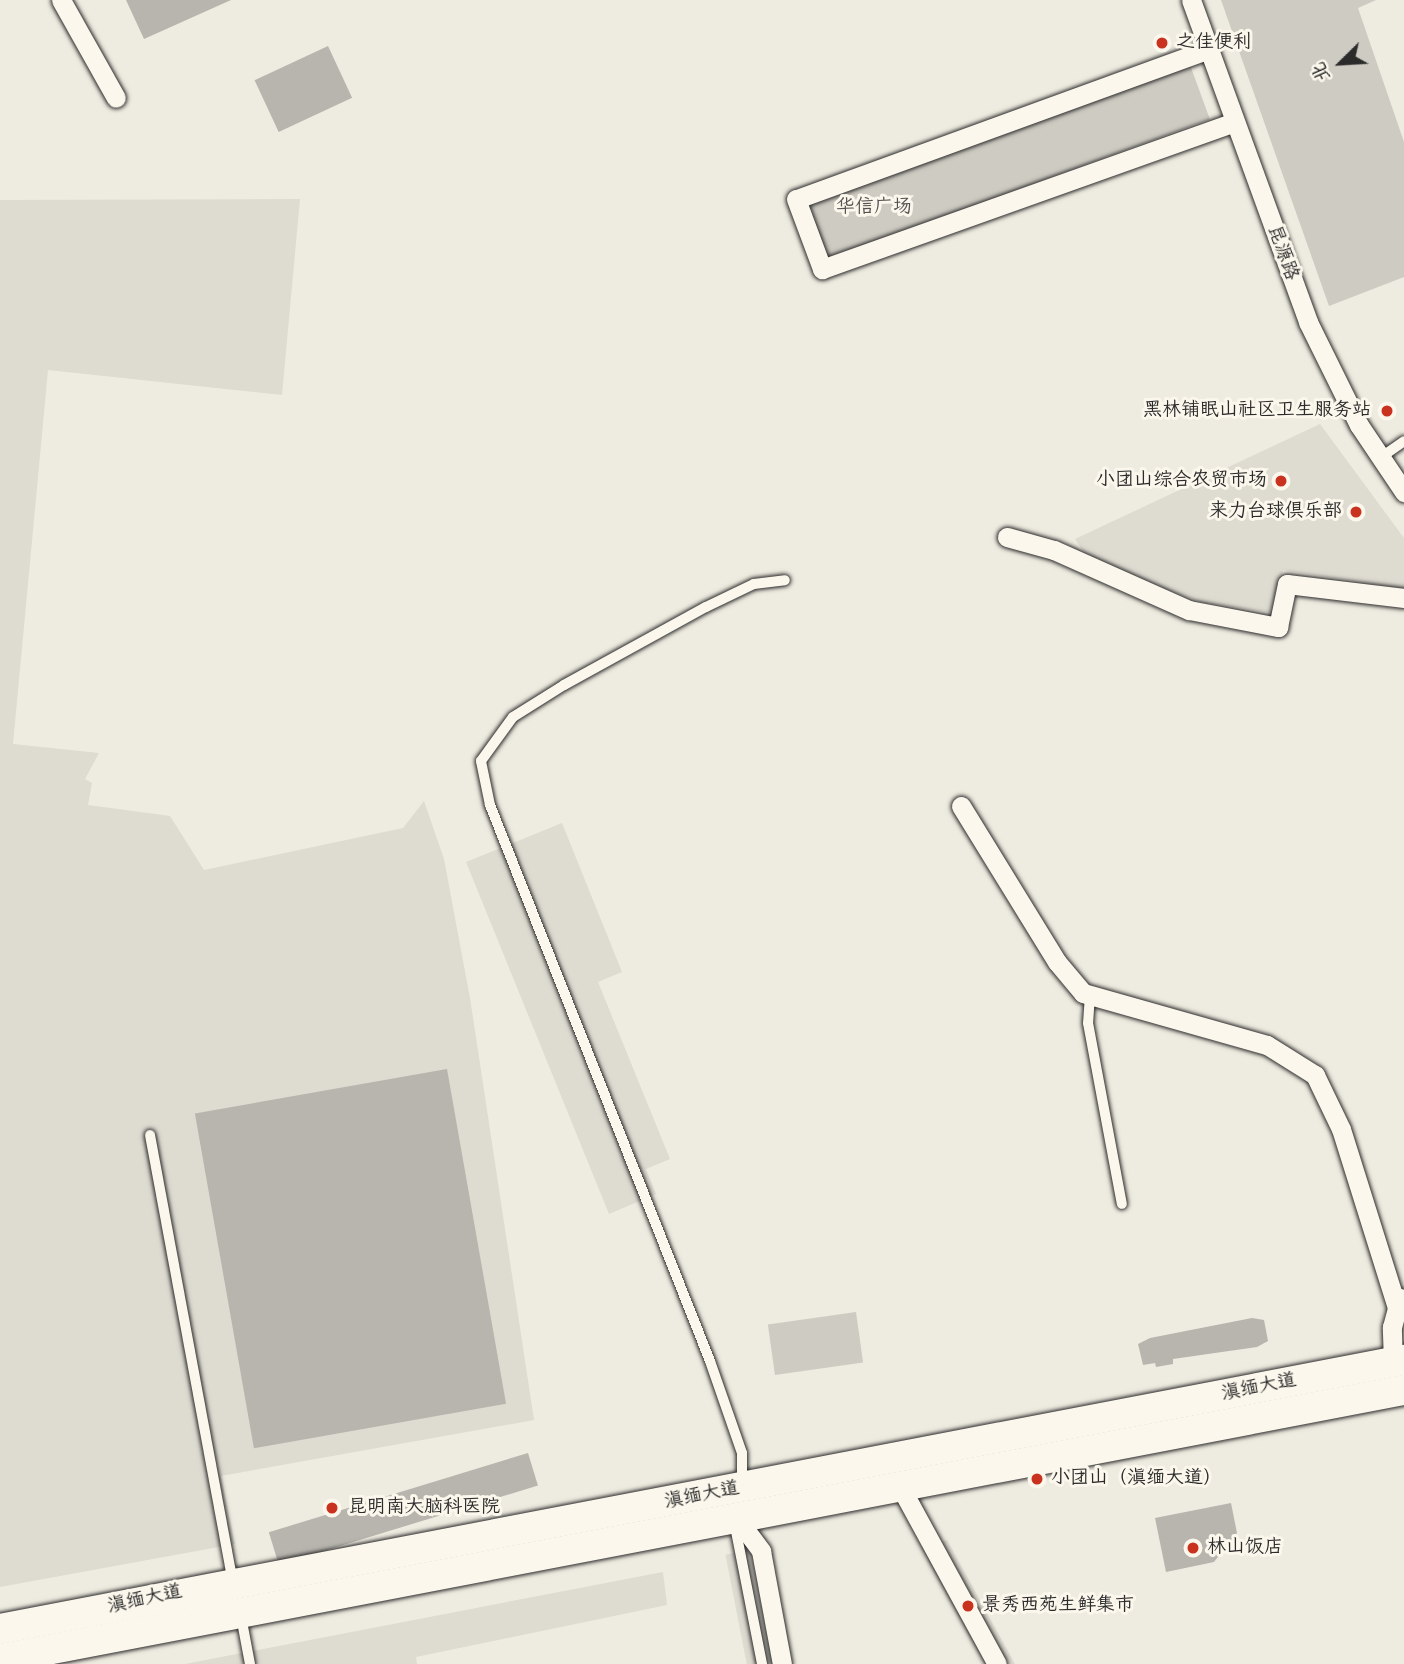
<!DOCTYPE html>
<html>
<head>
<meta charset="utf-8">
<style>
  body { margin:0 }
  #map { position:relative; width:1404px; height:1664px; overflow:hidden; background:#eeebe0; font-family:Kalam,"LXGW WenKai TC",sans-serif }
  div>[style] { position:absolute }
  .built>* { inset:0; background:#dedbd1; transform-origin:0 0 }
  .green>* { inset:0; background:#cecbc2; transform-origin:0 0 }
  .building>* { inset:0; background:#b8b5ae; transform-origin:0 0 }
  .roads { filter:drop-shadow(0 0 2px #2b2b2b) drop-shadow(0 0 2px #2b2b2b) }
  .service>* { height:10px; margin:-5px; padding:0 5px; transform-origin:5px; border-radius:5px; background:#fbf7ec }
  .minor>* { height:19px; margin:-9.5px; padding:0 9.5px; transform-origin:9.5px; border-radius:9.5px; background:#fbf7ec }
  .primary>* { height:30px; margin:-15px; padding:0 15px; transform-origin:15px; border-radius:15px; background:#fbf7ec }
  .dots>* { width:19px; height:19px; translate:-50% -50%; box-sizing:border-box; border:4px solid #fbf7ec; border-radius:50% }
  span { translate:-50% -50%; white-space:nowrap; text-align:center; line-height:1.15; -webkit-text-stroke:6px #fbf7ec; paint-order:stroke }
  .poi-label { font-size:19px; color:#2b2b2b }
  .left { translate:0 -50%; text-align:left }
  .right { translate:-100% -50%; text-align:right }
  .park-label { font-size:19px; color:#545351 }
  .street-label { font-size:19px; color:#2b2b2b }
  .north { position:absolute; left:1306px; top:28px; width:70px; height:70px; -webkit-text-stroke:5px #fbf7ec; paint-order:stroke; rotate:246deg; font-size:19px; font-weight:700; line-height:28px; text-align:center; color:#2b2b2b }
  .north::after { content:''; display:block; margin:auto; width:24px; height:32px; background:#2b2b2b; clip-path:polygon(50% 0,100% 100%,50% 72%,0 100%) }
</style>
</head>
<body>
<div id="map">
  <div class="built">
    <div style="clip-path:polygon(300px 199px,282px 395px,48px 370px,13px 744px,99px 753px,85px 779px,92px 783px,88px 805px,170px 816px,204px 870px,403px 828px,424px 801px,444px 859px,470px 998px,534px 1420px,221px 1476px,235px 1544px,0 1587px,0 200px)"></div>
    <div style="clip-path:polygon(1320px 424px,1404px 538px,1404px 589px,1283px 570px,1273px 613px,1201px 602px,1090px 562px,1075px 539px)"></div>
    <div style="clip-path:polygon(562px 823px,622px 972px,598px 982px,670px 1159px,646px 1169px,656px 1194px,609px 1214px,466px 862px)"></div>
    <div style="clip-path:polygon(947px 1540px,1015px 1664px,985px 1664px,921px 1547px)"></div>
    <div style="left:750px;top:1550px;width:116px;height:25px;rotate:79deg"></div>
    <div style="clip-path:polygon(663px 1572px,667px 1605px,416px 1657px,417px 1664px,185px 1664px)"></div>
  </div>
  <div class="green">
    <div style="clip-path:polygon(1221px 0,1376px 0,1358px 8px,1404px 142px,1404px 277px,1329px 306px)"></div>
    <div style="left:1189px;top:62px;width:61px;height:407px;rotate:70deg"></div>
    <div style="left:856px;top:1312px;width:51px;height:89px;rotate:82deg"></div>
  </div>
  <div class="building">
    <div style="clip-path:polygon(126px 0,231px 0,144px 39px)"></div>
    <div style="left:328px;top:46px;width:57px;height:81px;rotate:65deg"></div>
    <div style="left:447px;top:1069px;width:340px;height:256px;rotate:80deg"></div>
    <div style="clip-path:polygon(1252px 1318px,1264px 1320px,1268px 1341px,1257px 1347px,1173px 1359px,1173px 1364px,1156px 1367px,1155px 1363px,1143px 1365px,1138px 1344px,1150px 1338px)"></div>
    <div style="left:528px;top:1453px;width:34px;height:271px;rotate:73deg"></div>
    <div style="clip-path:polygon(1231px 1503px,1237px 1533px,1214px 1562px,1166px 1572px,1155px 1518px)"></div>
  </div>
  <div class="roads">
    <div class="service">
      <div style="left:1380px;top:458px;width:29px;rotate:-35deg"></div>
      <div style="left:1090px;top:995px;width:28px;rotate:94deg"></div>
      <div style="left:1088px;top:1023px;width:184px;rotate:79.4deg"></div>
      <div style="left:150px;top:1135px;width:454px;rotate:79.5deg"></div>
      <div style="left:742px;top:1485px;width:32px;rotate:-90deg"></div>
      <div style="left:742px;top:1453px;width:97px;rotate:-109.2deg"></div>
      <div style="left:710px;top:1361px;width:598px;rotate:-111.59deg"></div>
      <div style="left:490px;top:805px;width:45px;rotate:-101.6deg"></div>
      <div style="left:481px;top:761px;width:54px;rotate:-54deg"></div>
      <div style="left:513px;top:717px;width:60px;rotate:-32.1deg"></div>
      <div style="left:564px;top:685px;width:162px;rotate:-28.8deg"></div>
      <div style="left:706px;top:607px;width:53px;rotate:-25.6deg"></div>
      <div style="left:754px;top:584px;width:31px;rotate:-7deg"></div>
      <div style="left:734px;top:1521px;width:146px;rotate:78.9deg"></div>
      <div style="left:241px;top:1616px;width:49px;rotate:79.4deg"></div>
    </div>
    <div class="minor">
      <div style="left:61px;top:0;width:112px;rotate:60.7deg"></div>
      <div style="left:1191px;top:0;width:343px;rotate:70deg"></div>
      <div style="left:1308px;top:322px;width:115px;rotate:63.7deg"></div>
      <div style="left:1359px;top:425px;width:81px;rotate:56.1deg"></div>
      <div style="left:1209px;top:49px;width:439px;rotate:160deg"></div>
      <div style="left:796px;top:199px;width:75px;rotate:69.6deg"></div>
      <div style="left:822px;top:269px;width:438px;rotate:-19.6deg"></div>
      <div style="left:1007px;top:537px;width:49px;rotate:15.5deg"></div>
      <div style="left:1054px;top:550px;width:148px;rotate:24deg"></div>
      <div style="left:1189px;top:610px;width:91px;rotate:10.8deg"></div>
      <div style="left:1278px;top:627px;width:44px;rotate:-78.2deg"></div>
      <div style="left:1287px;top:584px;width:118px;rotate:6.8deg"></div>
      <div style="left:961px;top:806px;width:183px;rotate:58.4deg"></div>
      <div style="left:1057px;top:962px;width:40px;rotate:50deg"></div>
      <div style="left:1083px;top:993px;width:191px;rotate:15.8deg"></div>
      <div style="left:1267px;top:1045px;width:57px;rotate:32deg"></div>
      <div style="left:1315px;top:1075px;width:60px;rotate:64.3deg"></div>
      <div style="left:1341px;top:1129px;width:188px;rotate:72.6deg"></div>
      <div style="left:1393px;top:1362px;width:35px;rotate:-92deg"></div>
      <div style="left:1392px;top:1327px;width:30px;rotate:-75deg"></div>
      <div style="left:901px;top:1488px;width:200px;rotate:61.4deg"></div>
      <div style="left:738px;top:1520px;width:39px;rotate:53deg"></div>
      <div style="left:761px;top:1551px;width:115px;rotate:79.5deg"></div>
    </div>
    <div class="primary">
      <div style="left:0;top:1629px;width:1430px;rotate:-10.85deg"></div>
      <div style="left:0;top:1659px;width:1430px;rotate:-10.85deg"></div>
    </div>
  </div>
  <div class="dots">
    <div style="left:1162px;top:43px;background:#c8321e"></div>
    <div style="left:1387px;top:411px;background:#c8321e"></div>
    <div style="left:1281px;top:481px;background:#c8321e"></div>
    <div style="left:1356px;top:512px;background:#c8321e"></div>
    <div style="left:1037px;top:1479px;background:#c8321e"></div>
    <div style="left:332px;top:1508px;background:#c8321e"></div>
    <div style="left:1193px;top:1548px;background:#c8321e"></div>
    <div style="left:968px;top:1606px;background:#c8321e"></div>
  </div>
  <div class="poi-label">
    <span class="left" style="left:1176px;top:43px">之佳便利</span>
    <span class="right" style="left:1371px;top:411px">黑林铺眠山社区卫生服务站</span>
    <span class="right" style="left:1267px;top:481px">小团山综合农贸市场</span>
    <span class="right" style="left:1342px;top:512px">来力台球俱乐部</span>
    <span class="left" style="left:1051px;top:1479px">小团山（滇缅大道）</span>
    <span class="left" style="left:348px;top:1508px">昆明南大脑科医院</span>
    <span class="left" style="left:1207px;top:1548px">林山饭店</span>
    <span class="left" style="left:982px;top:1606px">景秀西苑生鲜集市</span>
  </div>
  <div class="park-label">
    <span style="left:874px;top:208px">华信广场</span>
  </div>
  <div class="street-label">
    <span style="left:1282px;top:253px;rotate:70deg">昆源路</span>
    <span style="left:1259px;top:1388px;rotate:-11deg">滇缅大道</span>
    <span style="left:702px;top:1496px;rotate:-11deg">滇缅大道</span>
    <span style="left:145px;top:1600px;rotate:-12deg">滇缅大道</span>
  </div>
  <div class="north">北</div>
</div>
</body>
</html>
